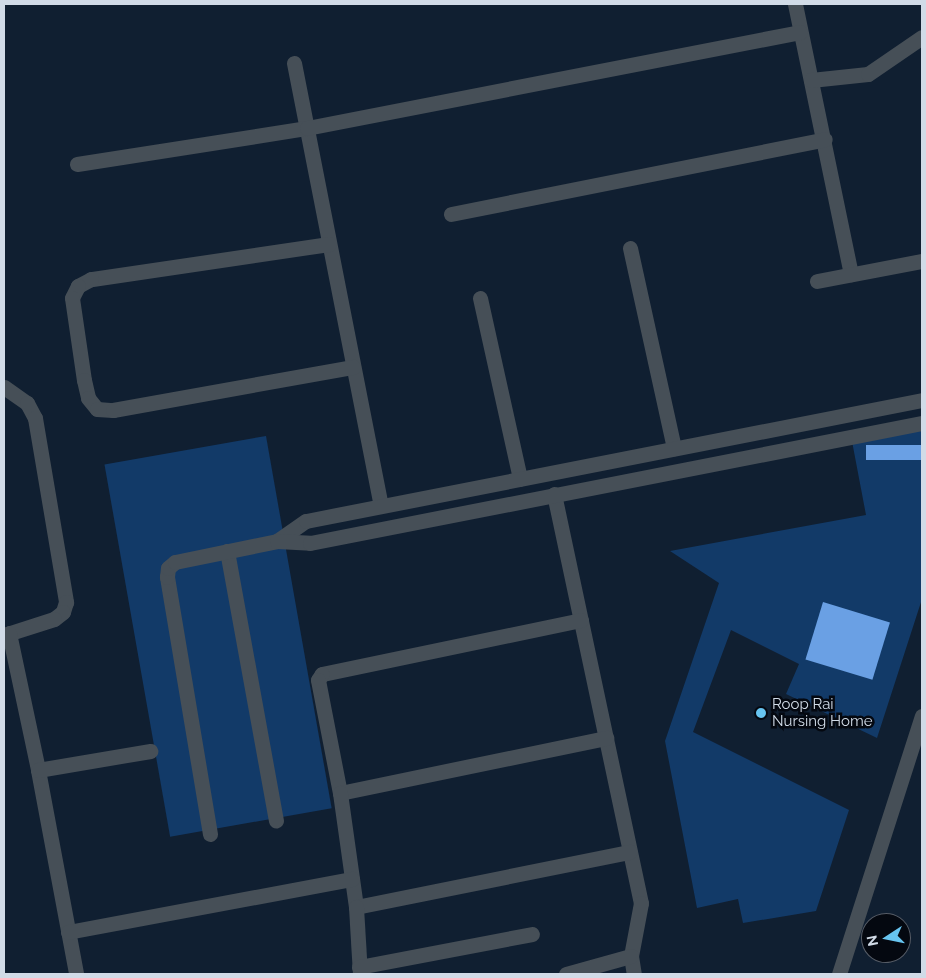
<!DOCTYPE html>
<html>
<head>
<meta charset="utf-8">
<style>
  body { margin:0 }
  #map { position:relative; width:926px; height:978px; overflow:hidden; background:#101f31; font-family:Raleway,sans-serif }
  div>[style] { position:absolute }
  .green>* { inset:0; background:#123a68; transform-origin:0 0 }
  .building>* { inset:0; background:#6aa0e4; transform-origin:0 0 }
  .minor>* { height:15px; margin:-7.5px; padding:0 7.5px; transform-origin:7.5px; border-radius:7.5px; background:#464f57 }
  .dots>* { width:14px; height:14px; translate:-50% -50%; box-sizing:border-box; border:2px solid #040810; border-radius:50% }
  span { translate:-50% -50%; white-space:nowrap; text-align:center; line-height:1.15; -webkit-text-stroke:5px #040810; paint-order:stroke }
  .poi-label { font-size:15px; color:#d1dbe7 }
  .left { translate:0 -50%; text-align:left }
  .frame { position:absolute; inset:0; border:5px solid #d1dbe7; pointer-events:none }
  .north { position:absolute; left:861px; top:913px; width:50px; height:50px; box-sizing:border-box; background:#040810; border:1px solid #565c66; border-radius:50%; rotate:259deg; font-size:14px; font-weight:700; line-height:20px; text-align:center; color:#d1dbe7 }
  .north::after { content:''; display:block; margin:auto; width:18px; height:22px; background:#67c4f0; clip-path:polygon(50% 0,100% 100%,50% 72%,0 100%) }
</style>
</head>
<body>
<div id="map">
  <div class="green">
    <div style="clip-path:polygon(922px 422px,922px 599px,877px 738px,786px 694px,799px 664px,731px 630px,693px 732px,849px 810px,816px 911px,743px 923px,738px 899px,697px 908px,665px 741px,719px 583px,670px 551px,866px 515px,851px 436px)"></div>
    <div style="left:266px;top:436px;width:378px;height:164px;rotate:80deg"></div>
  </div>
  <div class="building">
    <div style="left:922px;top:445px;width:15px;height:56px;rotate:90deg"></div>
    <div style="left:823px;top:602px;width:70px;height:60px;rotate:17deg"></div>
  </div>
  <div class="minor">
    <div style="left:795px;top:4px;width:276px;rotate:78.3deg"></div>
    <div style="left:294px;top:63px;width:451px;rotate:78.9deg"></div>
    <div style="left:811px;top:80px;width:57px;rotate:-6deg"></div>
    <div style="left:868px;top:74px;width:65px;rotate:-34.4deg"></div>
    <div style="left:77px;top:164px;width:233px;rotate:-8.9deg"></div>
    <div style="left:307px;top:128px;width:502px;rotate:-11.02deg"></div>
    <div style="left:451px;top:214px;width:381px;rotate:-11.3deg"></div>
    <div style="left:329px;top:244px;width:241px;rotate:171.6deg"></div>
    <div style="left:91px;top:279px;width:15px;rotate:152deg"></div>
    <div style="left:78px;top:286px;width:13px;rotate:117deg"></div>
    <div style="left:72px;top:298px;width:83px;rotate:81.7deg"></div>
    <div style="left:84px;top:380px;width:18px;rotate:77deg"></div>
    <div style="left:88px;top:398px;width:14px;rotate:51deg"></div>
    <div style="left:97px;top:409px;width:16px;rotate:4deg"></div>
    <div style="left:113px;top:410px;width:244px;rotate:-10.2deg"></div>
    <div style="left:630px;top:248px;width:205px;rotate:77.6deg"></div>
    <div style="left:817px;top:281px;width:107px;rotate:-10.8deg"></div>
    <div style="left:480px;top:298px;width:185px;rotate:77.5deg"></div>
    <div style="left:4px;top:387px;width:28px;rotate:35deg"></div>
    <div style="left:27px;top:403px;width:17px;rotate:62deg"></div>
    <div style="left:35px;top:418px;width:187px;rotate:80.4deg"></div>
    <div style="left:66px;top:602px;width:10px;rotate:107deg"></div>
    <div style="left:63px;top:612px;width:11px;rotate:142deg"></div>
    <div style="left:54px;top:619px;width:52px;rotate:162.3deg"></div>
    <div style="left:554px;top:494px;width:418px;rotate:78deg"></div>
    <div style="left:641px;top:903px;width:54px;rotate:100.7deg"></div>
    <div style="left:631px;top:956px;width:18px;rotate:81deg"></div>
    <div style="left:277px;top:541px;width:35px;rotate:-35deg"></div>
    <div style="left:306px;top:521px;width:628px;rotate:-11.11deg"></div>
    <div style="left:227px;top:551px;width:274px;rotate:79.7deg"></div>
    <div style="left:581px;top:620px;width:265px;rotate:168.2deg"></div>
    <div style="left:322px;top:674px;width:7px;rotate:124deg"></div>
    <div style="left:318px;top:680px;width:115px;rotate:79deg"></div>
    <div style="left:340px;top:793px;width:272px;rotate:-11.7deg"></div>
    <div style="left:9px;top:633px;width:140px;rotate:78deg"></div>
    <div style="left:38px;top:770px;width:208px;rotate:79.4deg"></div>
    <div style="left:38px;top:770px;width:114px;rotate:-9.6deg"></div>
    <div style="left:340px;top:793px;width:115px;rotate:82deg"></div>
    <div style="left:356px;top:907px;width:279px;rotate:-11.4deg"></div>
    <div style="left:210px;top:834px;width:261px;rotate:-99.5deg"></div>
    <div style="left:167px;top:577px;width:9px;rotate:-84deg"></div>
    <div style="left:168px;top:568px;width:9px;rotate:-41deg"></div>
    <div style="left:175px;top:562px;width:104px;rotate:-11.6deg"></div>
    <div style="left:277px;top:541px;width:33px;rotate:3deg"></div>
    <div style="left:310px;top:543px;width:624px;rotate:-11.09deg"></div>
    <div style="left:356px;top:907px;width:67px;rotate:86.6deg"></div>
    <div style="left:68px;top:932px;width:289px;rotate:-10.6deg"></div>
    <div style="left:359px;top:967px;width:176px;rotate:-10.8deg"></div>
    <div style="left:566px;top:974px;width:67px;rotate:-15.5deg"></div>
    <div style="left:839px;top:974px;width:271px;rotate:-72.2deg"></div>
  </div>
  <div class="dots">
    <div style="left:761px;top:713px;background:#67c4f0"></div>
  </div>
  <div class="poi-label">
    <span class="left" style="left:772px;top:713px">Roop Rai<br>Nursing Home</span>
  </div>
  <div class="frame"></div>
  <div class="north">N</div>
</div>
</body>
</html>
